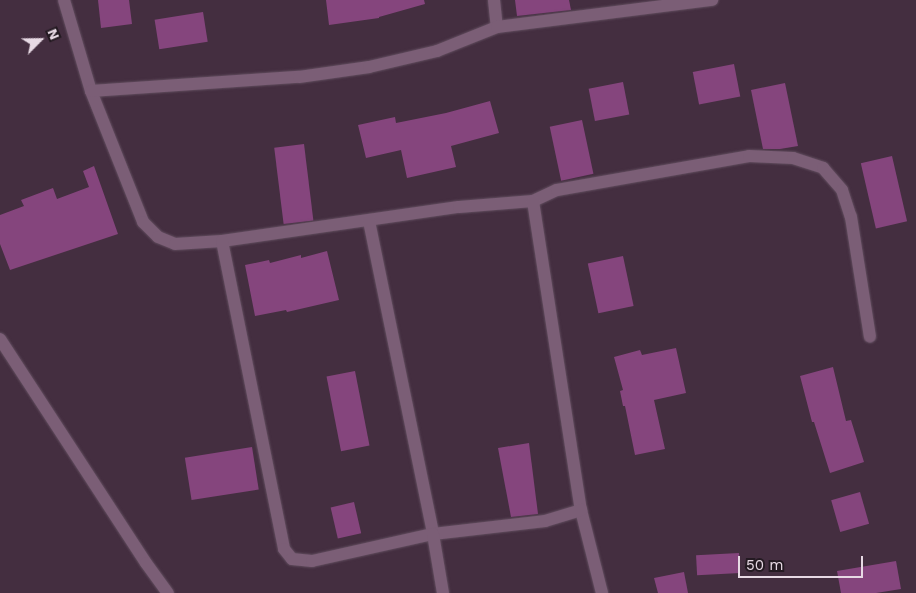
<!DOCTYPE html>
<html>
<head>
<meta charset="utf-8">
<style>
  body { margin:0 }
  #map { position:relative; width:916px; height:593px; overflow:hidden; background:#442e40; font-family:"Work Sans",sans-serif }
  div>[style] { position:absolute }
  .building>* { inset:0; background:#85457d; transform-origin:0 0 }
  .roads { filter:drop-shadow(0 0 1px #614d5e) drop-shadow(0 0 1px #614d5e) }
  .minor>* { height:12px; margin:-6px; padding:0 6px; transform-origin:6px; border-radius:6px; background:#7b5e76 }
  span { translate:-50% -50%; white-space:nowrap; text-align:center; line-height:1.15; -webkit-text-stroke:4.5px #241a22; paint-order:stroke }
  .north { position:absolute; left:15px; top:15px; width:50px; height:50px; -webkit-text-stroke:4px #241a22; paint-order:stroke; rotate:67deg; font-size:14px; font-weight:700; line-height:20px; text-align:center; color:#e7d9e4 }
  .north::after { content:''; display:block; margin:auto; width:18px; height:22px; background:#e7d9e4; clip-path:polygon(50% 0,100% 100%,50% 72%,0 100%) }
  .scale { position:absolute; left:738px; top:556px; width:125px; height:22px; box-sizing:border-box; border:2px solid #e7d9e4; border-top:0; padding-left:6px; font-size:15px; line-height:18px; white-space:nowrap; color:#e7d9e4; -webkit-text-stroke:4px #241a22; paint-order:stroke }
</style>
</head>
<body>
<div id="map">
  <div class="building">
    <div style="clip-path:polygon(98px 0,129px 0,132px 24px,101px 28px)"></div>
    <div style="clip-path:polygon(326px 0,424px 0,425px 4px,379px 17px,379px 18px,329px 25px)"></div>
    <div style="clip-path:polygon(515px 0,569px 0,571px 10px,517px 16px)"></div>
    <div style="left:203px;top:12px;width:30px;height:49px;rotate:81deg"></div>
    <div style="left:734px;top:64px;width:33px;height:42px;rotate:79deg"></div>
    <div style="left:623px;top:82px;width:33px;height:35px;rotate:79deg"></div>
    <div style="clip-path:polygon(785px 83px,798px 146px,780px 149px,763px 149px,751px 90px)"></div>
    <div style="clip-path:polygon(490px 101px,499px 133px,451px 146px,456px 167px,407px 178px,401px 150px,366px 158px,358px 125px,395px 117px,396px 123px,446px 113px)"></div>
    <div style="left:582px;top:120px;width:55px;height:33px;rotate:78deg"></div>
    <div style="left:304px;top:144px;width:77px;height:30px;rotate:83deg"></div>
    <div style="left:892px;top:156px;width:67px;height:32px;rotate:77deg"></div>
    <div style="clip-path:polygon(94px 166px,118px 234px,10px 270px,0 244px,0 215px,24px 206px,21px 200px,53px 188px,57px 199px,89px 187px,83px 171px)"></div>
    <div style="clip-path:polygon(327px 251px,339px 300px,287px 312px,286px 310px,255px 316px,245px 265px,269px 260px,270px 263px,301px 255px,301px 258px)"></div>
    <div style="left:623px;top:256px;width:51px;height:36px;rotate:78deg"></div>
    <div style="clip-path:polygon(676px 348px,686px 393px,654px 400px,665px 449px,635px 455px,625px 406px,623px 406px,620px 391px,623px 390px,614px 357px,640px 350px,642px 355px)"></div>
    <div style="clip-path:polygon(833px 367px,846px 421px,851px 420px,864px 462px,830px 473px,814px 422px,812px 422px,800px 376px)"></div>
    <div style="left:355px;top:371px;width:76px;height:29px;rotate:79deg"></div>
    <div style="clip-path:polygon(529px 443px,538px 514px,511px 517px,498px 448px)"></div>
    <div style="left:252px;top:447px;width:43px;height:68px;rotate:81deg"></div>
    <div style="left:860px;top:492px;width:33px;height:30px;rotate:74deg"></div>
    <div style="left:354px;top:502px;width:32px;height:24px;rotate:77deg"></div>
    <div style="left:739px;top:553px;width:20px;height:43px;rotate:87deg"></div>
    <div style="clip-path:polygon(896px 561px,901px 589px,876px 593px,841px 593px,837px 571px)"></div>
    <div style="clip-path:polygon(684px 572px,688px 593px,658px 593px,654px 578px)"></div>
  </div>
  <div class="roads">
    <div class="minor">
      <div style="left:64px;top:0;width:95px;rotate:73.5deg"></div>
      <div style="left:91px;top:91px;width:141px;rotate:68.3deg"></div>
      <div style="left:143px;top:222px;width:21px;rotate:45deg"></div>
      <div style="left:158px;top:237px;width:18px;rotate:22deg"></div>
      <div style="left:175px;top:244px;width:47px;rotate:-3.7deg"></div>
      <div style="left:222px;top:241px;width:239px;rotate:-8.2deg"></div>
      <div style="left:459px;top:207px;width:74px;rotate:-4.6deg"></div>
      <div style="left:533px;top:201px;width:26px;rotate:-25deg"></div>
      <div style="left:557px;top:190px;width:195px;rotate:-10deg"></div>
      <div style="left:749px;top:156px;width:44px;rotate:2.6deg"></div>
      <div style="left:793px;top:158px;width:32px;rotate:18deg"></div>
      <div style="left:823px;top:168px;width:29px;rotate:49deg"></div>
      <div style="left:842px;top:190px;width:28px;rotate:72deg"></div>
      <div style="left:851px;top:217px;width:121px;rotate:81deg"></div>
      <div style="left:494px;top:0;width:27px;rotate:84deg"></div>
      <div style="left:91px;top:91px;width:208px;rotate:-3.9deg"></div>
      <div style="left:299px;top:77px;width:71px;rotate:-8.1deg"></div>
      <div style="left:369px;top:67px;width:70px;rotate:-13.2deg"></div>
      <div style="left:437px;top:51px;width:65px;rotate:-21.8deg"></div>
      <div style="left:497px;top:27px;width:217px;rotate:-7.2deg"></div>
      <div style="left:533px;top:201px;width:313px;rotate:81.2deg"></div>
      <div style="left:581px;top:510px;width:86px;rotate:75.8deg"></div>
      <div style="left:369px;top:221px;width:319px;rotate:78.4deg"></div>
      <div style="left:433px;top:534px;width:113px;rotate:-6.6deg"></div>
      <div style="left:545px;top:521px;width:38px;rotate:-17deg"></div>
      <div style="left:222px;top:241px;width:314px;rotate:78.6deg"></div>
      <div style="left:284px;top:549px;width:13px;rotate:51deg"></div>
      <div style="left:292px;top:559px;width:20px;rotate:6deg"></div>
      <div style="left:312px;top:561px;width:124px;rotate:-12.6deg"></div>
      <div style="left:433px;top:534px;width:60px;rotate:80.4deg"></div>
      <div style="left:0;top:339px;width:267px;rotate:56.9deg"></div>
      <div style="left:146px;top:563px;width:37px;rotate:54deg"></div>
    </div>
  </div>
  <div class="north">N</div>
  <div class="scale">50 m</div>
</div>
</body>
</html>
